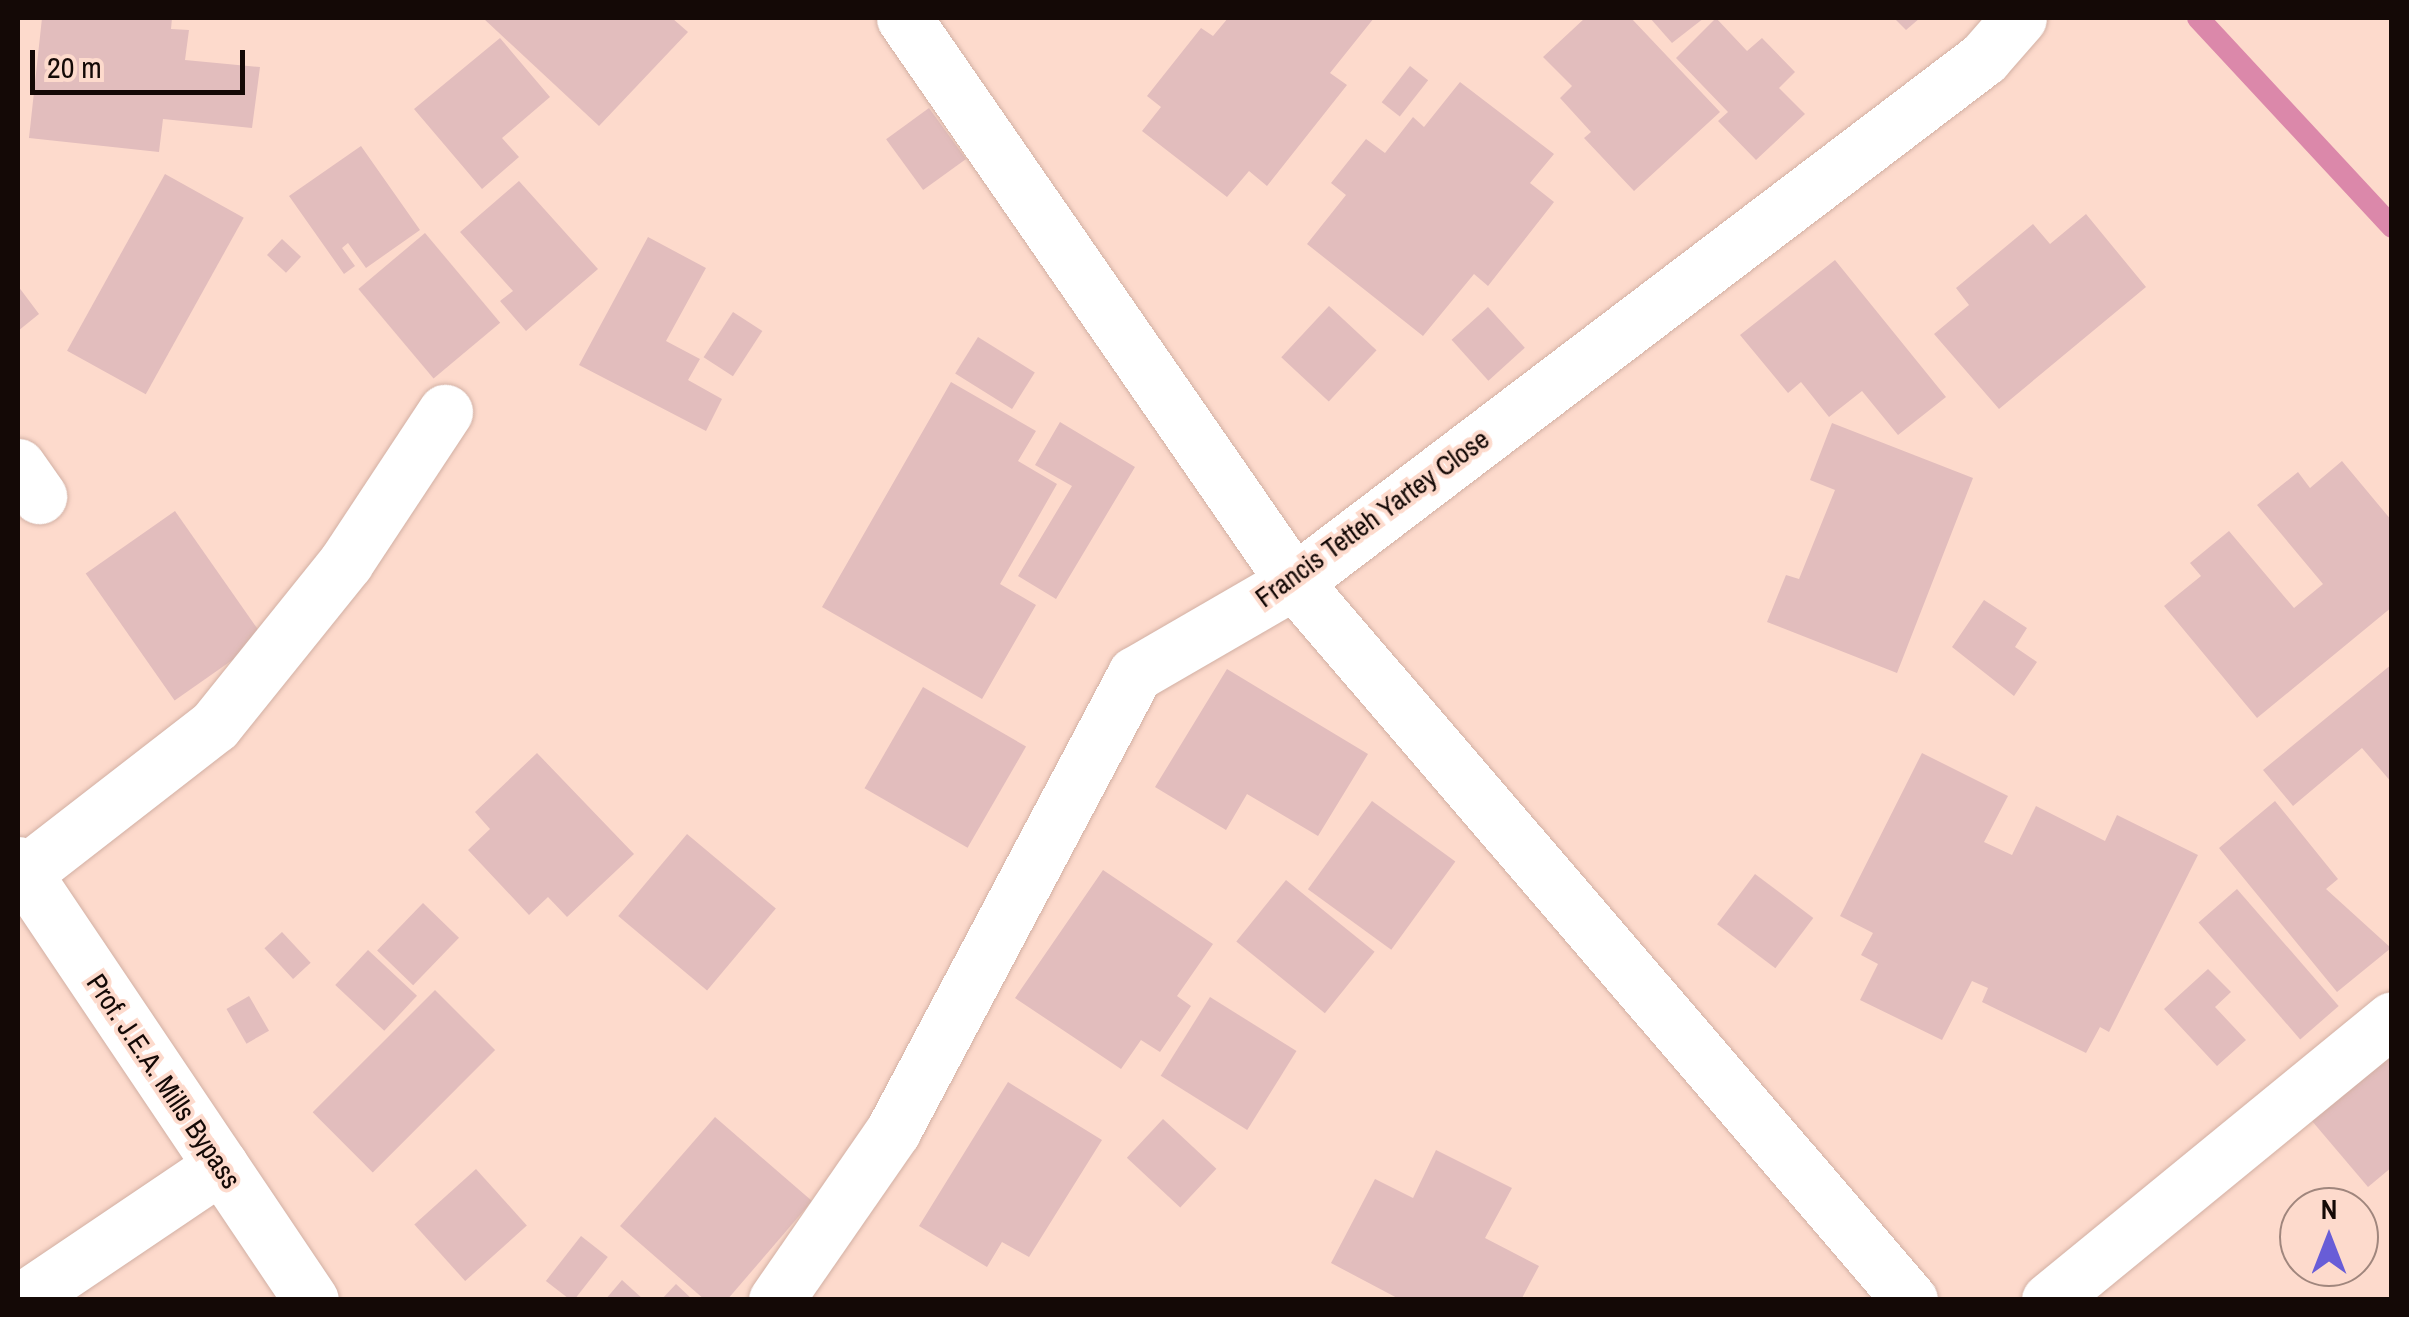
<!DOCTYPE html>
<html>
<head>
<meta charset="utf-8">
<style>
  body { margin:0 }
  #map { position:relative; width:2409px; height:1317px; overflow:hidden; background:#fddacc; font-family:"Archivo Narrow",sans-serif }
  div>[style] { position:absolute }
  .stream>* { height:22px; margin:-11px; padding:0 11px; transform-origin:11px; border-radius:11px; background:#db88aa }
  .building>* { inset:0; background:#e2bdbd; transform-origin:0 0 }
  .roads { filter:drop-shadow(0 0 2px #d2b0a4) drop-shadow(0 0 2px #d2b0a4) }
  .minor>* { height:55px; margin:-27.5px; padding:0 27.5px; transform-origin:27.5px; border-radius:27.5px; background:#fff }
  span { translate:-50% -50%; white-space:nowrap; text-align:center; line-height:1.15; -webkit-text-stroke:8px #fddacc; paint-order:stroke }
  .street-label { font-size:28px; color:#140906 }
  .frame { position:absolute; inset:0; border:20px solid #140906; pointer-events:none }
  .north { position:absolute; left:2279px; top:1187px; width:100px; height:100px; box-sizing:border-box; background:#fddacc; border:2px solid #a0867d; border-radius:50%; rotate:0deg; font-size:28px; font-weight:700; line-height:40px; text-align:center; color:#140906 }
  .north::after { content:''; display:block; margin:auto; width:35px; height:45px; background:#685dd7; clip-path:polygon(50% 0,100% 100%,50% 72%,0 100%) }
  .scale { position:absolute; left:30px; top:50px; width:215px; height:45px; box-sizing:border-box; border:5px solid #140906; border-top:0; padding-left:12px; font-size:30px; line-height:35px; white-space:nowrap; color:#140906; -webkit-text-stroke:8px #fddacc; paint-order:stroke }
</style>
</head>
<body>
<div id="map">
  <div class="stream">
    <div style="left:2198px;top:18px;width:285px;rotate:47.1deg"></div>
  </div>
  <div class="building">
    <div style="clip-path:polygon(42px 18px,172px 18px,171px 29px,189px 30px,185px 60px,260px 67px,252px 128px,163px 119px,159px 152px,29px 138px)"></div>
    <div style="clip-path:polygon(483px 18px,672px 18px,688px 32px,599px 126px)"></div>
    <div style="clip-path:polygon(1228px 18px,1374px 18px,1330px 73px,1347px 85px,1267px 186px,1249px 171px,1227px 197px,1142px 131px,1161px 107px,1147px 96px,1201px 28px,1213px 36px)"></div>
    <div style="clip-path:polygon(1585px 18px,1631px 18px,1720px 112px,1634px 191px,1584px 138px,1591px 132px,1560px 98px,1572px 86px,1543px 57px)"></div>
    <div style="clip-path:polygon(1650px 18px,1704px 18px,1672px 43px)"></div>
    <div style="clip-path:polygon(1716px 18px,1747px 51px,1762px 38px,1795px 72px,1779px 88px,1805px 114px,1756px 160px,1718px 121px,1728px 112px,1676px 58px)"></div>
    <div style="clip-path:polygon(1894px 18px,1920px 18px,1906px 30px)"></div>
    <div style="clip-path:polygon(500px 38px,550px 97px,502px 138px,519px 157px,482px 189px,414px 109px)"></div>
    <div style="left:1410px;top:66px;width:23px;height:46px;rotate:38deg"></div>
    <div style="clip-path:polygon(1460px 82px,1554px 154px,1530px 183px,1554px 202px,1488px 286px,1474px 274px,1423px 336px,1307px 244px,1346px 195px,1331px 183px,1366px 139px,1385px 153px,1413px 117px,1424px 127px)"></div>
    <div style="left:929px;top:108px;width:63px;height:53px;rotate:54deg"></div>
    <div style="clip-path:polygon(361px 146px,420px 230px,366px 268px,348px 243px,342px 248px,355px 266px,344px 274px,289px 196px)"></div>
    <div style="left:165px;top:174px;width:90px;height:202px;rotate:29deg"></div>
    <div style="clip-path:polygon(519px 181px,598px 269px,526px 331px,500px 301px,513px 291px,460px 232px)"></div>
    <div style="clip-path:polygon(2086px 214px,2146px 287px,1999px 409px,1934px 334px,1969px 305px,1956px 288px,2033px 224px,2050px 244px)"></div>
    <div style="left:425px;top:233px;width:117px;height:87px;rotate:50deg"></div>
    <div style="clip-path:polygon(648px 237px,706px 268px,666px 341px,700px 359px,688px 380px,722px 399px,706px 431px,579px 365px)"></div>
    <div style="left:282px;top:239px;width:26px;height:22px;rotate:43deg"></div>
    <div style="clip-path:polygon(1835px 260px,1946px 397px,1898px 435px,1862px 391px,1829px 417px,1801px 382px,1788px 393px,1740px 335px)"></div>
    <div style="clip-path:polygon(18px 286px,39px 314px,18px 331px)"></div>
    <div style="left:1329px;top:306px;width:65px;height:70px;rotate:43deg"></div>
    <div style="left:1488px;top:307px;width:55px;height:49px;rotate:48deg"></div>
    <div style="left:733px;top:312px;width:35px;height:54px;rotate:33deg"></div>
    <div style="left:978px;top:337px;width:67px;height:43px;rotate:32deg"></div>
    <div style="clip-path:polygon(951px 382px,1036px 431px,1018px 461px,1057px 484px,1000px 584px,1036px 605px,982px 699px,822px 607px)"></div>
    <div style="clip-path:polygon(1060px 422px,1135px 467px,1056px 599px,1018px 576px,1072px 486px,1035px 465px)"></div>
    <div style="clip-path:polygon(1832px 423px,1973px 478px,1897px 673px,1767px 622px,1786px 575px,1799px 579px,1835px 490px,1810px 480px)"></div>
    <div style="clip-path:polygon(2342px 461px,2392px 521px,2392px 607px,2257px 718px,2164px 606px,2201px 576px,2190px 563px,2229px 531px,2294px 608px,2323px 584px,2257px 505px,2298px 472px,2310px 488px)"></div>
    <div style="left:175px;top:511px;width:155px;height:109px;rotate:55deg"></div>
    <div style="clip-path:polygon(1984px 600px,2027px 628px,2015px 647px,2037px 662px,2014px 696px,1952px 647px)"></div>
    <div style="clip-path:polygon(2392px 664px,2392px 783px,2362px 748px,2293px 806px,2263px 770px)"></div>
    <div style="clip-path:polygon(1227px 669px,1368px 754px,1318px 836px,1247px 794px,1226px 830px,1155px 787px)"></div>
    <div style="left:923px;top:687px;width:119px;height:117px;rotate:30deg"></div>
    <div style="clip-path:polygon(537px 753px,634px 854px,567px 917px,548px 897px,529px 915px,468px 850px,490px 829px,475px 812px)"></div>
    <div style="clip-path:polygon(1922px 753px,2008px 796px,1984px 842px,2012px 855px,2036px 806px,2105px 841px,2117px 815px,2198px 855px,2109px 1032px,2100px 1027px,2086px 1053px,1982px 1002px,1988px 988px,1972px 981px,1942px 1040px,1860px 1000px,1878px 964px,1861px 955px,1873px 933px,1840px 916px)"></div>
    <div style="left:1372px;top:801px;width:103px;height:109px;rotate:36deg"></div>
    <div style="clip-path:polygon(2275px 801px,2338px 879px,2326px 889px,2391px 948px,2337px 992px,2219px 848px)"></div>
    <div style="left:687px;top:834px;width:116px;height:107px;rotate:40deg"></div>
    <div style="clip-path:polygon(1103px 870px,1213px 944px,1177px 996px,1191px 1006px,1160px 1052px,1141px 1040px,1121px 1069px,1015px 998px)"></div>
    <div style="left:1755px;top:874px;width:73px;height:63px;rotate:37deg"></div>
    <div style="left:1286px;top:880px;width:114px;height:79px;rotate:39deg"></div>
    <div style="left:2237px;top:889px;width:155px;height:51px;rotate:49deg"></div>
    <div style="left:423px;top:903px;width:50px;height:66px;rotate:44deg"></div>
    <div style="left:282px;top:932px;width:42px;height:24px;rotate:47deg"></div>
    <div style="left:368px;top:950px;width:67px;height:48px;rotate:43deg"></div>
    <div style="clip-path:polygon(2208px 969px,2231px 992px,2215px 1007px,2246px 1040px,2217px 1066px,2164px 1009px)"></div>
    <div style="left:435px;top:990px;width:85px;height:173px;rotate:45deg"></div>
    <div style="left:249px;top:996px;width:40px;height:26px;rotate:60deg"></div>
    <div style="left:1210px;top:997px;width:102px;height:93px;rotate:32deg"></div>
    <div style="clip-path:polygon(2392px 1054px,2392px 1167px,2368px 1187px,2312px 1121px)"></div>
    <div style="clip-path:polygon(1008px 1082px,1102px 1140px,1029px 1257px,1002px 1242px,987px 1267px,919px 1226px)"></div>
    <div style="clip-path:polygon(715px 1117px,812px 1201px,727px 1300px,705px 1300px,620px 1226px)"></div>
    <div style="left:1163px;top:1119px;width:73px;height:53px;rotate:43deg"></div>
    <div style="clip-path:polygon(1436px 1150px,1512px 1188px,1485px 1238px,1539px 1266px,1521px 1300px,1401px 1300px,1331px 1263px,1375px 1179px,1413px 1198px)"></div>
    <div style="left:476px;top:1169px;width:76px;height:83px;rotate:48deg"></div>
    <div style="left:581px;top:1236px;width:34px;height:57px;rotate:38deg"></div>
    <div style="clip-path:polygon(622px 1280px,644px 1300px,605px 1300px)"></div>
    <div style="clip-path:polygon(676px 1284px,693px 1300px,661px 1300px)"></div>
  </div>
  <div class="roads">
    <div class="minor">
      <div style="left:904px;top:18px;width:686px;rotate:55.34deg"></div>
      <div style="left:1294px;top:582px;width:946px;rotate:49.37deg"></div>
      <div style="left:18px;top:466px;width:37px;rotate:55deg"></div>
      <div style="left:18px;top:864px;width:525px;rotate:56.1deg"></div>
      <div style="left:18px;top:878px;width:249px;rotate:-37.8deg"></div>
      <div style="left:215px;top:725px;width:209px;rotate:-51.2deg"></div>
      <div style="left:346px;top:562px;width:180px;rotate:-56.6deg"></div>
      <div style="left:22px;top:1300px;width:240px;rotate:-34deg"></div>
      <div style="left:776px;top:1300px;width:206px;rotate:-55.3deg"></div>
      <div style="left:893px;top:1131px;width:517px;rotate:-62.1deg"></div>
      <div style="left:1135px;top:674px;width:184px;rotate:-30.1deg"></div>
      <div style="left:1294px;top:582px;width:866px;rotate:-37.21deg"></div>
      <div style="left:1984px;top:58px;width:53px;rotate:-48.8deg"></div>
      <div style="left:2049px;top:1300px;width:443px;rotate:-39.3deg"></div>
    </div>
  </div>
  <div class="street-label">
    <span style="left:1372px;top:518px;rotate:-36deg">Francis Tetteh Yartey Close</span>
    <span style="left:164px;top:1081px;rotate:56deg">Prof. J.E.A. Mills Bypass</span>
  </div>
  <div class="frame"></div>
  <div class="north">N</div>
  <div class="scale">20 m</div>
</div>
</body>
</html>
